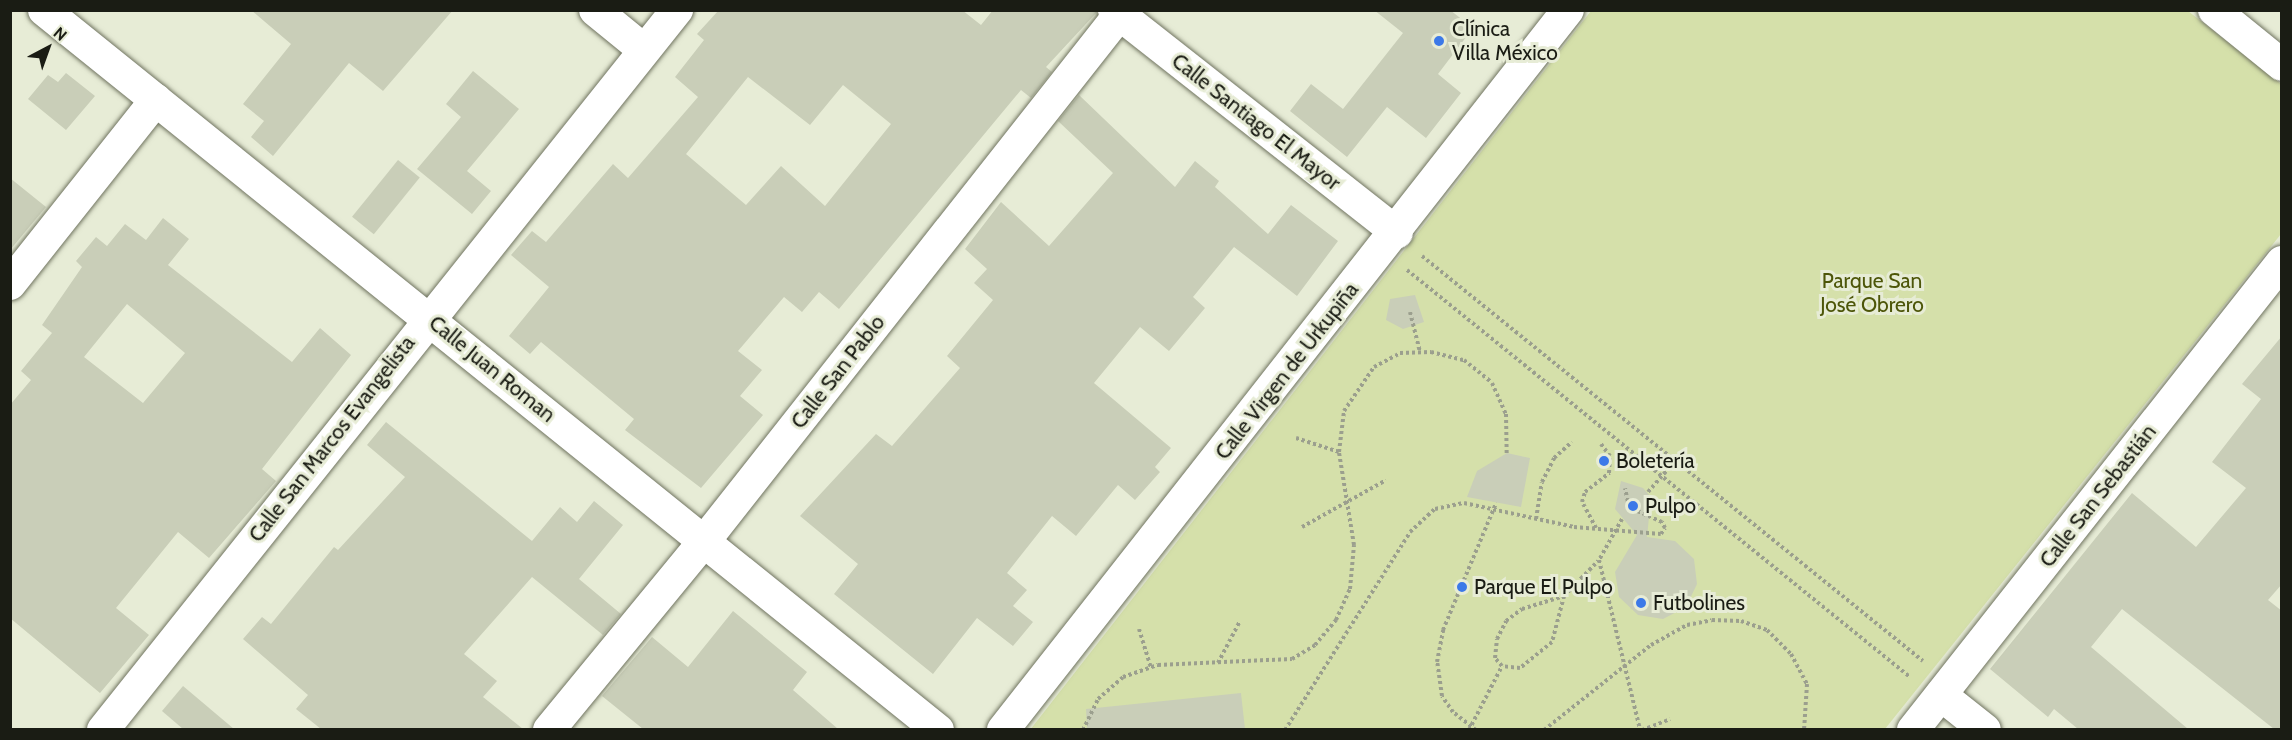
<!DOCTYPE html>
<html>
<head>
<meta charset="utf-8">
<style>
  body { margin:0 }
  #map { position:relative; width:2292px; height:740px; overflow:hidden; background:#e7ecd6; font-family:Cabin,sans-serif }
  div>[style] { position:absolute }
  .green>* { inset:0; background:#d5e0aa }
  .building>* { inset:0; background:#c9ceb8; transform-origin:0 0 }
  .path>* { height:4px; margin-top:-2px; transform-origin:0; background:repeating-linear-gradient(90deg,#9b9f8e 0 3px,transparent 0 6px) }
  .roads { filter:drop-shadow(0 0 2px #707460) drop-shadow(0 0 2px #707460) }
  .street>* { height:32px; margin:-16px; padding:0 16px; transform-origin:16px; border-radius:16px; background:#fff }
  .path-bridge>* { height:4px; margin-top:-2px; transform-origin:0; background:repeating-linear-gradient(90deg,#9b9f8e 0 3px,transparent 0 6px) }
  .dots>* { width:16px; height:16px; translate:-50% -50%; box-sizing:border-box; border:3px solid #e7ecd6; border-radius:50% }
  span { translate:-50% -50%; white-space:nowrap; text-align:center; line-height:1.15; -webkit-text-stroke:6px #e7ecd6; paint-order:stroke }
  .poi-label { font-size:21px; color:#1a1c14 }
  .left { translate:0 -50%; text-align:left }
  .street-label { font-size:21px; color:#1a1c14 }
  .park-label { font-size:21px; color:#4d5609 }
  .frame { position:absolute; inset:0; border:12px solid #1a1c14; pointer-events:none }
  .north { position:absolute; left:18px; top:18px; width:60px; height:60px; -webkit-text-stroke:4px #e7ecd6; paint-order:stroke; rotate:41deg; font-size:16px; font-weight:700; line-height:24px; text-align:center; color:#1a1c14 }
  .north::after { content:''; display:block; margin:auto; width:21px; height:27px; background:#1a1c14; clip-path:polygon(50% 0,100% 100%,50% 72%,0 100%) }
</style>
</head>
<body>
<div id="map">
  <div class="green">
    <div style="clip-path:polygon(1591px 11px,2188px 11px,2281px 84px,2281px 234px,1885px 729px,1030px 730px)"></div>
  </div>
  <div class="building">
    <div style="clip-path:polygon(251px 10px,453px 10px,383px 91px,349px 63px,273px 156px,251px 137px,264px 121px,243px 104px,291px 44px)"></div>
    <div style="clip-path:polygon(evenodd,962px 10px,981px 25px,993px 10px,1097px 12px,1046px 67px,1052px 72px,1031px 98px,1021px 90px,839px 309px,819px 292px,802px 312px,784px 297px,738px 351px,762px 370px,740px 396px,763px 415px,701px 488px,625px 430px,634px 419px,541px 342px,530px 354px,509px 336px,549px 287px,511px 255px,532px 231px,546px 242px,613px 164px,628px 178px,698px 97px,675px 77px,704px 40px,697px 34px,718px 11px,962px 10px,748px 77px,810px 125px,843px 85px,891px 124px,825px 206px,781px 166px,746px 205px,686px 154px,748px 77px)"></div>
    <div style="clip-path:polygon(1374px 10px,1450px 10px,1473px 28px,1438px 74px,1461px 93px,1426px 138px,1387px 107px,1347px 157px,1290px 111px,1311px 84px,1343px 109px,1403px 33px)"></div>
    <div style="clip-path:polygon(473px 71px,519px 109px,467px 171px,491px 191px,472px 214px,417px 169px,461px 117px,446px 104px)"></div>
    <div style="clip-path:polygon(66px 73px,95px 96px,66px 130px,28px 99px,48px 75px,58px 82px)"></div>
    <div style="clip-path:polygon(1079px 95px,1175px 187px,1195px 161px,1219px 181px,1215px 187px,1268px 234px,1291px 205px,1338px 241px,1297px 296px,1234px 247px,1193px 297px,1205px 308px,1169px 351px,1140px 327px,1094px 383px,1171px 448px,1155px 467px,1160px 472px,1135px 500px,1118px 485px,1076px 536px,1052px 516px,1007px 573px,1027px 590px,1013px 606px,1033px 622px,1013px 646px,977px 618px,933px 674px,834px 594px,858px 564px,800px 516px,876px 434px,892px 446px,960px 368px,947px 356px,993px 300px,974px 283px,987px 269px,965px 249px,1001px 202px,1049px 246px,1113px 173px,1058px 121px)"></div>
    <div style="left:398px;top:160px;width:28px;height:73px;rotate:39deg"></div>
    <div style="clip-path:polygon(10px 178px,46px 207px,10px 250px)"></div>
    <div style="clip-path:polygon(evenodd,163px 218px,189px 239px,168px 265px,292px 362px,320px 328px,351px 355px,262px 469px,276px 481px,209px 558px,178px 532px,116px 608px,149px 635px,100px 693px,10px 618px,10px 405px,31px 380px,21px 371px,52px 333px,42px 325px,82px 267px,76px 261px,96px 237px,107px 246px,125px 224px,146px 240px,163px 218px,127px 304px,185px 353px,143px 403px,84px 357px,127px 304px)"></div>
    <div style="clip-path:polygon(1415px 295px,1424px 322px,1403px 329px,1386px 320px,1390px 299px)"></div>
    <div style="clip-path:polygon(2282px 336px,2282px 584px,2268px 600px,2282px 611px,2282px 729px,2274px 729px,2122px 609px,2091px 647px,2188px 729px,2078px 729px,2054px 709px,2048px 717px,1990px 669px,2132px 493px,2196px 547px,2246px 488px,2212px 462px,2261px 399px,2242px 384px)"></div>
    <div style="clip-path:polygon(386px 422px,532px 541px,560px 507px,577px 522px,594px 501px,623px 525px,579px 579px,621px 614px,603px 635px,532px 577px,464px 654px,497px 681px,483px 697px,523px 729px,321px 729px,296px 709px,308px 695px,243px 639px,262px 617px,271px 624px,334px 547px,338px 550px,405px 477px,367px 445px)"></div>
    <div style="clip-path:polygon(1507px 453px,1530px 458px,1521px 507px,1467px 497px,1477px 471px)"></div>
    <div style="clip-path:polygon(1621px 481px,1643px 488px,1651px 497px,1647px 537px,1675px 541px,1694px 559px,1697px 584px,1686px 607px,1663px 619px,1638px 615px,1619px 597px,1615px 572px,1637px 535px,1615px 509px)"></div>
    <div style="clip-path:polygon(733px 611px,807px 672px,793px 690px,838px 729px,643px 729px,602px 696px,652px 637px,688px 667px)"></div>
    <div style="clip-path:polygon(183px 686px,234px 729px,183px 729px,162px 711px)"></div>
    <div style="clip-path:polygon(1241px 693px,1245px 729px,1087px 729px,1086px 709px)"></div>
  </div>
  <div class="path">
    <div style="left:1422px;top:256px;width:644px;rotate:38.95deg"></div>
    <div style="left:1407px;top:270px;width:647px;rotate:38.98deg"></div>
    <div style="left:1410px;top:312px;width:41px;rotate:76deg"></div>
    <div style="left:1296px;top:438px;width:45px;rotate:18deg"></div>
    <div style="left:1648px;top:492px;width:41px;rotate:-48.9deg"></div>
    <div style="left:1536px;top:519px;width:37px;rotate:-81deg"></div>
    <div style="left:1542px;top:482px;width:27px;rotate:-63deg"></div>
    <div style="left:1554px;top:458px;width:24px;rotate:-42deg"></div>
    <div style="left:1622px;top:519px;width:47px;rotate:119.3deg"></div>
    <div style="left:1599px;top:560px;width:175px;rotate:76.4deg"></div>
    <div style="left:1302px;top:527px;width:96px;rotate:-29.2deg"></div>
    <div style="left:1596px;top:528px;width:30px;rotate:-118deg"></div>
    <div style="left:1582px;top:502px;width:10px;rotate:-73deg"></div>
    <div style="left:1585px;top:492px;width:31px;rotate:-38deg"></div>
    <div style="left:1609px;top:473px;width:17px;rotate:-87deg"></div>
    <div style="left:1610px;top:456px;width:15px;rotate:-127deg"></div>
    <div style="left:1564px;top:596px;width:48px;rotate:104.6deg"></div>
    <div style="left:1552px;top:642px;width:41px;rotate:140.9deg"></div>
    <div style="left:1520px;top:668px;width:18px;rotate:-174deg"></div>
    <div style="left:1502px;top:666px;width:11px;rotate:-131deg"></div>
    <div style="left:1495px;top:658px;width:19px;rotate:-84deg"></div>
    <div style="left:1497px;top:639px;width:20px;rotate:-63deg"></div>
    <div style="left:1506px;top:621px;width:20px;rotate:-37deg"></div>
    <div style="left:1522px;top:609px;width:44px;rotate:-17.2deg"></div>
    <div style="left:1564px;top:596px;width:49px;rotate:-45.8deg"></div>
    <div style="left:1139px;top:629px;width:41px;rotate:72.9deg"></div>
    <div style="left:1218px;top:663px;width:47px;rotate:-62.4deg"></div>
    <div style="left:1083px;top:730px;width:34px;rotate:-64deg"></div>
    <div style="left:1098px;top:699px;width:33px;rotate:-41deg"></div>
    <div style="left:1123px;top:677px;width:37px;rotate:-19deg"></div>
    <div style="left:1158px;top:665px;width:134px;rotate:-2.6deg"></div>
    <div style="left:1292px;top:659px;width:27px;rotate:-31deg"></div>
    <div style="left:1315px;top:645px;width:33px;rotate:-50deg"></div>
    <div style="left:1336px;top:620px;width:34px;rotate:-66deg"></div>
    <div style="left:1350px;top:589px;width:44px;rotate:-84.8deg"></div>
    <div style="left:1354px;top:545px;width:94px;rotate:-99.2deg"></div>
    <div style="left:1339px;top:452px;width:41px;rotate:-83deg"></div>
    <div style="left:1344px;top:411px;width:53px;rotate:-55.7deg"></div>
    <div style="left:1374px;top:367px;width:30px;rotate:-28deg"></div>
    <div style="left:1400px;top:353px;width:31px;rotate:-2deg"></div>
    <div style="left:1431px;top:352px;width:34px;rotate:14deg"></div>
    <div style="left:1464px;top:360px;width:36px;rotate:39deg"></div>
    <div style="left:1492px;top:383px;width:34px;rotate:66deg"></div>
    <div style="left:1506px;top:414px;width:39px;rotate:89deg"></div>
    <div style="left:1285px;top:730px;width:234px;rotate:-57.7deg"></div>
    <div style="left:1410px;top:532px;width:34px;rotate:-43deg"></div>
    <div style="left:1435px;top:509px;width:30px;rotate:-12deg"></div>
    <div style="left:1464px;top:503px;width:113px;rotate:12.3deg"></div>
    <div style="left:1574px;top:527px;width:87px;rotate:4.6deg"></div>
    <div style="left:1661px;top:534px;width:7px;rotate:-56deg"></div>
    <div style="left:1665px;top:528px;width:7px;rotate:-117deg"></div>
    <div style="left:1662px;top:522px;width:36px;rotate:-156deg"></div>
    <div style="left:1629px;top:507px;width:19px;rotate:-102deg"></div>
    <div style="left:1476px;top:730px;width:29px;rotate:-142deg"></div>
    <div style="left:1453px;top:712px;width:19px;rotate:-125deg"></div>
    <div style="left:1442px;top:696px;width:34px;rotate:-98deg"></div>
    <div style="left:1437px;top:662px;width:33px;rotate:-79deg"></div>
    <div style="left:1443px;top:630px;width:138px;rotate:-67.3deg"></div>
    <div style="left:1544px;top:730px;width:137px;rotate:-38.5deg"></div>
    <div style="left:1651px;top:645px;width:41px;rotate:-29.1deg"></div>
    <div style="left:1687px;top:625px;width:25px;rotate:-11deg"></div>
    <div style="left:1712px;top:620px;width:29px;rotate:2deg"></div>
    <div style="left:1741px;top:621px;width:28px;rotate:19deg"></div>
    <div style="left:1767px;top:630px;width:34px;rotate:45deg"></div>
    <div style="left:1791px;top:654px;width:34px;rotate:62deg"></div>
    <div style="left:1807px;top:684px;width:46px;rotate:93.7deg"></div>
    <div style="left:1642px;top:730px;width:30px;rotate:-21deg"></div>
  </div>
  <div class="roads">
    <div class="street">
      <div style="left:44px;top:10px;width:1148px;rotate:38.85deg"></div>
      <div style="left:595px;top:10px;width:63px;rotate:39.2deg"></div>
      <div style="left:1114px;top:10px;width:360px;rotate:38.2deg"></div>
      <div style="left:2214px;top:10px;width:87px;rotate:39deg"></div>
      <div style="left:10px;top:284px;width:235px;rotate:-51.6deg"></div>
      <div style="left:1941px;top:695px;width:56px;rotate:38.5deg"></div>
      <div style="left:103px;top:730px;width:921px;rotate:-51.44deg"></div>
      <div style="left:549px;top:730px;width:247px;rotate:-50.6deg"></div>
      <div style="left:706px;top:539px;width:674px;rotate:-51.75deg"></div>
      <div style="left:1003px;top:730px;width:915px;rotate:-51.88deg"></div>
      <div style="left:1913px;top:730px;width:596px;rotate:-51.75deg"></div>
    </div>
  </div>
  <div class="path-bridge">
    <div style="left:1469px;top:730px;width:72px;rotate:-62.7deg"></div>
  </div>
  <div class="dots">
    <div style="left:1439px;top:41px;background:#3c79e8"></div>
    <div style="left:1604px;top:461px;background:#3c79e8"></div>
    <div style="left:1633px;top:506px;background:#3c79e8"></div>
    <div style="left:1462px;top:587px;background:#3c79e8"></div>
    <div style="left:1641px;top:603px;background:#3c79e8"></div>
  </div>
  <div class="poi-label">
    <span class="left" style="left:1452px;top:41px">Clínica<br>Villa México</span>
    <span class="left" style="left:1616px;top:461px">Boletería</span>
    <span class="left" style="left:1645px;top:506px">Pulpo</span>
    <span class="left" style="left:1474px;top:587px">Parque El Pulpo</span>
    <span class="left" style="left:1653px;top:603px">Futbolines</span>
  </div>
  <div class="street-label">
    <span style="left:1256px;top:122px;rotate:38deg">Calle Santiago El Mayor</span>
    <span style="left:492px;top:369px;rotate:39deg">Calle Juan Roman</span>
    <span style="left:1287px;top:371px;rotate:-52deg">Calle Virgen de Urkupiña</span>
    <span style="left:838px;top:372px;rotate:-52deg">Calle San Pablo</span>
    <span style="left:332px;top:439px;rotate:-52deg">Calle San Marcos Evangelista</span>
    <span style="left:2098px;top:496px;rotate:-52deg">Calle San Sebastián</span>
  </div>
  <div class="park-label">
    <span style="left:1872px;top:293px">Parque San<br>José Obrero</span>
  </div>
  <div class="frame"></div>
  <div class="north">N</div>
</div>
</body>
</html>
